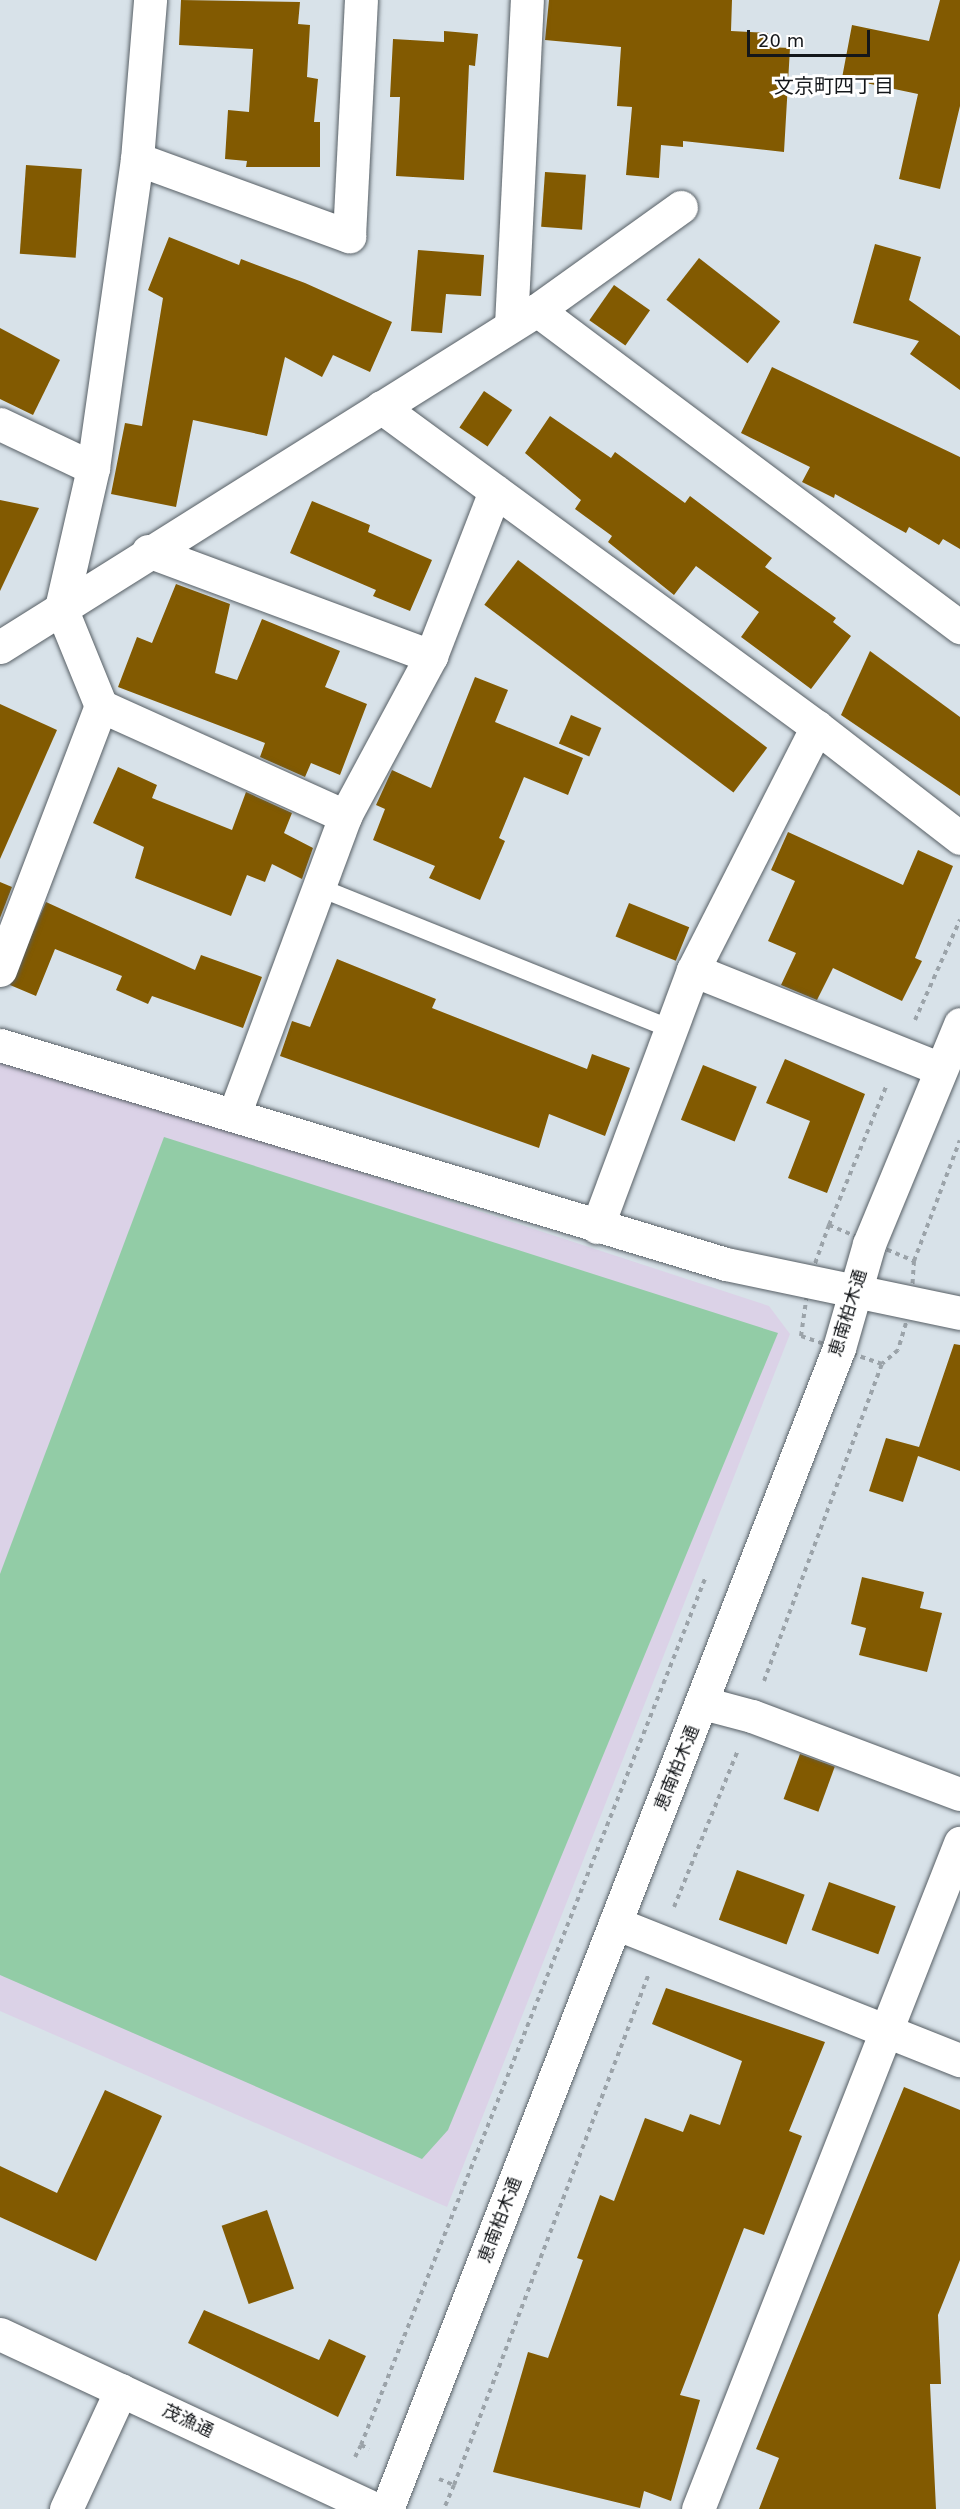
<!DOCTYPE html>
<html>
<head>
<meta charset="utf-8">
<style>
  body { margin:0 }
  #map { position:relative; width:960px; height:2509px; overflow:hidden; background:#d8e2e9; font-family:"DejaVu Sans","Noto Sans JP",sans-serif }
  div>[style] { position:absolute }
  .education>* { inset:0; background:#dbd2e7 }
  .green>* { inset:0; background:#92cca6 }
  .building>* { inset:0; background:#825a01; transform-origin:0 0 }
  .path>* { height:4px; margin-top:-2px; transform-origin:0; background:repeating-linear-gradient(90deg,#9ba3a9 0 4.5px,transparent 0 9px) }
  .roads { filter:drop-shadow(0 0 2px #575f65) drop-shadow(0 0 2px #575f65) }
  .lane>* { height:18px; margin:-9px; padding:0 9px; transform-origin:9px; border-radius:9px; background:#fff }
  .street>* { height:33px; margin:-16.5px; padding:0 16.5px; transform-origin:16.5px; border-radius:16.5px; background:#fff }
  .secondary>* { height:33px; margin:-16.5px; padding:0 16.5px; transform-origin:16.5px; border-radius:16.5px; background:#fff }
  span { translate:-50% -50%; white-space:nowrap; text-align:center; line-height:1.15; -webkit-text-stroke:6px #fff; paint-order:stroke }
  .street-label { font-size:18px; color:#14171a }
  .neighbourhood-label { font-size:20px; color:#14171a }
  .scale { position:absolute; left:747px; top:30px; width:123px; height:27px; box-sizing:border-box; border:3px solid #14171a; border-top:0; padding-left:8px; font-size:18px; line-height:21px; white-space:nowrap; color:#14171a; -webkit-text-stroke:4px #fff; paint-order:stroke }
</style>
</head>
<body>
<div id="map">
  <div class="education">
    <div style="clip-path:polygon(0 1063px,247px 1135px,769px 1306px,790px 1334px,447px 2207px,0 2011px)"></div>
  </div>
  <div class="green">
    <div style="clip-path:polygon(164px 1137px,778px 1333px,448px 2130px,422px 2159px,0 1975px,0 1574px)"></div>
  </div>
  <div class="building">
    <div style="clip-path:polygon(181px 0,300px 2px,298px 24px,310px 25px,307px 77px,318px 79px,314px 122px,320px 122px,320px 167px,246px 167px,247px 161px,225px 159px,228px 110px,249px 112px,253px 49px,179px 45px)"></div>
    <div style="clip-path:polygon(549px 0,732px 0,731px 31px,768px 33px,767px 47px,790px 48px,784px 152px,683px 141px,683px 147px,661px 145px,659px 178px,626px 175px,632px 107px,617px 106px,621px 47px,545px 40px)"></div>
    <div style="clip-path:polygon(940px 0,960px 0,960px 106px,940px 189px,899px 179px,918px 94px,842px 78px,852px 25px,929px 41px)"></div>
    <div style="clip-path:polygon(444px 31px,478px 34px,475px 66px,469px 65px,464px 180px,396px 176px,400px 97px,390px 97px,393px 39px,444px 42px)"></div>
    <div style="left:26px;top:165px;width:56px;height:89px;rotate:4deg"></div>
    <div style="left:545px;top:172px;width:41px;height:55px;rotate:4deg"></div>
    <div style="clip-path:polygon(169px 237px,239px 265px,241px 259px,305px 283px,392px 322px,370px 372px,333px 355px,322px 377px,285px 357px,267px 436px,193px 420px,176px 507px,111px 494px,125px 423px,142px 426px,163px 298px,148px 290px)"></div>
    <div style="clip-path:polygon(875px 244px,921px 257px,909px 300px,960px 336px,960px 390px,910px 354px,919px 341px,853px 323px)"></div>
    <div style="clip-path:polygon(418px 250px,484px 255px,481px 296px,446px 294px,442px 333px,411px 331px)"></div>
    <div style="left:699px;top:258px;width:103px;height:53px;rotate:38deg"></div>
    <div style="left:614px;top:285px;width:44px;height:43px;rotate:35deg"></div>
    <div style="clip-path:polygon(0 328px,60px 360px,33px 415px,0 399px)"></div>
    <div style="clip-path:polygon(772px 367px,960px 457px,960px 549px,943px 539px,939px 545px,909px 527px,906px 533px,835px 494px,834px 498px,802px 482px,810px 467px,741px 433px)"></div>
    <div style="left:484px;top:391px;width:34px;height:44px;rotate:34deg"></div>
    <div style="clip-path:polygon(550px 416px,611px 458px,615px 452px,685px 503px,690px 496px,772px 558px,765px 567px,836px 618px,833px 622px,851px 636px,811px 689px,741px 637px,759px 612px,696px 566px,674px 595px,608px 542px,612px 536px,575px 509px,581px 500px,525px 453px)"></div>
    <div style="clip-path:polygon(0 500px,39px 508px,0 591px)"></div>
    <div style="clip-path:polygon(312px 501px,370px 525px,368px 532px,432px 560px,410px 611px,373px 596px,376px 590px,290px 553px)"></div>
    <div style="left:518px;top:560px;width:312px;height:56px;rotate:37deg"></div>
    <div style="clip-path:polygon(176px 584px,230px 604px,215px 673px,237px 680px,262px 619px,340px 651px,325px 687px,367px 704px,340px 775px,311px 763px,305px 777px,260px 757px,265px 743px,118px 687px,137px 637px,152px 643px)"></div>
    <div style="clip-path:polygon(870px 651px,960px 717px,960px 796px,841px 715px)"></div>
    <div style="clip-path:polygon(475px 677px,508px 690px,495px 722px,583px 758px,568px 795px,524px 777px,499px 838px,505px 841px,480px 900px,429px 878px,435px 866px,373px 840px,385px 809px,376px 805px,392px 770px,431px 788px)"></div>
    <div style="clip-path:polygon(0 704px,57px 730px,0 859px)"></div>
    <div style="left:571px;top:715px;width:33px;height:31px;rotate:23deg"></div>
    <div style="clip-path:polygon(118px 767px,157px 785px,152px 798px,232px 830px,246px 792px,292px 813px,284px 833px,313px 848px,302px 879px,272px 864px,265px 882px,247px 875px,231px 916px,135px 878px,144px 847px,93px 823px)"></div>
    <div style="clip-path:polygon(788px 832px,903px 885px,918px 850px,953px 866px,915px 958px,922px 961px,902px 1001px,833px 968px,817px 1000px,781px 985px,796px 953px,768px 941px,795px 881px,771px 870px)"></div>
    <div style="clip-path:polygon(0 882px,12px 887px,0 918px)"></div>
    <div style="clip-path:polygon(46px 902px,195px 970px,201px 955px,262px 977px,243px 1028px,152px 996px,148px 1004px,116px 990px,122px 976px,55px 949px,36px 996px,10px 985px)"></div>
    <div style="left:629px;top:903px;width:65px;height:36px;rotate:22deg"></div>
    <div style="clip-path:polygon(337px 959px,436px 999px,432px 1008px,587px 1069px,592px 1054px,630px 1068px,605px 1136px,549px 1114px,539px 1148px,280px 1056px,292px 1021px,310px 1027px)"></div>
    <div style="clip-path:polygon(785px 1059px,865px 1094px,827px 1193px,788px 1178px,810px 1121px,766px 1103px)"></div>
    <div style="left:703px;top:1065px;width:58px;height:59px;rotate:22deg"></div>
    <div style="clip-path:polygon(954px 1344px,960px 1345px,960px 1471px,918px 1456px,903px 1502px,869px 1491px,886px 1438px,919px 1447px)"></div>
    <div style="clip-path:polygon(862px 1577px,924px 1592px,920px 1608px,942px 1613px,927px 1672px,859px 1655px,866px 1628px,851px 1624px)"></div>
    <div style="left:800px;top:1754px;width:37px;height:48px;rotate:20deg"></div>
    <div style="left:737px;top:1870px;width:72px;height:53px;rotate:20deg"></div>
    <div style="left:829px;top:1882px;width:71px;height:51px;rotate:20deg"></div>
    <div style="clip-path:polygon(666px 1988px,825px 2042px,789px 2131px,802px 2136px,764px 2235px,744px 2228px,680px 2395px,700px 2400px,671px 2501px,644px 2491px,640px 2508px,493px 2472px,528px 2352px,548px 2358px,583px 2260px,577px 2258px,600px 2195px,614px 2201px,645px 2118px,683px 2132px,690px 2114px,720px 2125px,742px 2061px,652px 2024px)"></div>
    <div style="clip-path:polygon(904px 2087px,960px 2110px,960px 2260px,938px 2315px,941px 2384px,930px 2384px,936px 2509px,759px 2509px,779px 2458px,756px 2449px)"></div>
    <div style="clip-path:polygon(105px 2090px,162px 2116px,96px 2261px,0 2217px,0 2166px,57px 2193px)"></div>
    <div style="left:267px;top:2210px;width:83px;height:48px;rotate:71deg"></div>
    <div style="clip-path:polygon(204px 2310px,319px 2360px,329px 2339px,366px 2356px,338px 2417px,188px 2343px)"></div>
  </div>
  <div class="path">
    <div style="left:915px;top:1020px;width:110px;rotate:-65.8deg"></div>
    <div style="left:829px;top:1225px;width:92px;rotate:23deg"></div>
    <div style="left:914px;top:1261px;width:45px;rotate:93.8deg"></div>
    <div style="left:911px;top:1306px;width:46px;rotate:106.5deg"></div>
    <div style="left:898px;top:1350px;width:21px;rotate:139deg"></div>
    <div style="left:882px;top:1364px;width:86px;rotate:-160.9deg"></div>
    <div style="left:801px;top:1336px;width:57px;rotate:-81.9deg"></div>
    <div style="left:809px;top:1280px;width:59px;rotate:-70deg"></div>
    <div style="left:829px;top:1225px;width:149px;rotate:-67.6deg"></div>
    <div style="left:914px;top:1261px;width:129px;rotate:-69.2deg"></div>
    <div style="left:764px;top:1681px;width:338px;rotate:-69.6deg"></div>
    <div style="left:674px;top:1907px;width:170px;rotate:-67.8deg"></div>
    <div style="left:361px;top:2445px;width:932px;rotate:-68.34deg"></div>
    <div style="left:355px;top:2457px;width:13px;rotate:-63deg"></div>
    <div style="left:361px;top:2445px;width:9px;rotate:27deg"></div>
    <div style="left:439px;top:2479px;width:16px;rotate:22deg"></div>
    <div style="left:454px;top:2485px;width:26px;rotate:113deg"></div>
    <div style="left:454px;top:2485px;width:545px;rotate:-69.14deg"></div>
  </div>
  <div class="roads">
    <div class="lane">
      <div style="left:318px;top:887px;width:380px;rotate:21.9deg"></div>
    </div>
    <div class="street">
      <div style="left:137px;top:159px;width:226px;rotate:20deg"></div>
      <div style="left:349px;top:236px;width:236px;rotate:-87.1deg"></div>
      <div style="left:537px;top:310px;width:529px;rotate:36.85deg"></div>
      <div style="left:511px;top:325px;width:325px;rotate:-87.2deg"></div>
      <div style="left:381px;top:407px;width:541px;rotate:36.28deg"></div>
      <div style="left:817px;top:727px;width:181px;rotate:37.8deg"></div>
      <div style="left:0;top:424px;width:103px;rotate:25.3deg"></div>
      <div style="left:148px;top:551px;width:302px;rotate:20.4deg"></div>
      <div style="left:0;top:647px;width:634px;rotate:-32.11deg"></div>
      <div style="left:537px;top:310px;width:177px;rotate:-35.6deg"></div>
      <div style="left:101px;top:706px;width:268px;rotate:24.3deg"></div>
      <div style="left:0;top:970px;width:283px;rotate:-69.1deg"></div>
      <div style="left:101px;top:706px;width:106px;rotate:-112.2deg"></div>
      <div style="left:61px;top:608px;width:144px;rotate:-77.1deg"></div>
      <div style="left:93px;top:468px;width:312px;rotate:-81.9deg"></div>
      <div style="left:137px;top:159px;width:160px;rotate:-85.3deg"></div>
      <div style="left:693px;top:970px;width:266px;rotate:21.8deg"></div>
      <div style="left:234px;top:1115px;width:319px;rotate:-69.6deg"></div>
      <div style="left:345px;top:816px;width:182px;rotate:-61.7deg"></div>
      <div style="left:431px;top:656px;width:177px;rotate:-68.8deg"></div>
      <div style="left:597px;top:1227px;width:274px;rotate:-69.5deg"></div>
      <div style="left:693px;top:970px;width:273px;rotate:-63deg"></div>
      <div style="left:703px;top:1703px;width:51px;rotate:14.9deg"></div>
      <div style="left:752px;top:1716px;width:222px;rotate:20.6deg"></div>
      <div style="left:615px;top:1923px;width:371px;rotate:21.7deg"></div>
      <div style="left:66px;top:2509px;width:131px;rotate:-65.2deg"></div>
      <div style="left:698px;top:2509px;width:716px;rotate:-68.53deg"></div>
    </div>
    <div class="secondary">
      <div style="left:0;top:1045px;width:758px;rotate:16.79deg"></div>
      <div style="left:726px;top:1264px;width:239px;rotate:11.8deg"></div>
      <div style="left:0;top:2334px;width:415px;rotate:25deg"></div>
      <div style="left:387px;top:2509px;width:1246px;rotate:-68.73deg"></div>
      <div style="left:839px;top:1348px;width:108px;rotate:-73.9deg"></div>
      <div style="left:869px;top:1244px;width:238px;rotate:-67.5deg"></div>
    </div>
  </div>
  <div class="street-label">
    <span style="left:848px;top:1313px;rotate:-73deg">恵南柏木通</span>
    <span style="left:677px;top:1768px;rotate:-68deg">恵南柏木通</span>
    <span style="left:500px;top:2220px;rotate:-69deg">恵南柏木通</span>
    <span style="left:188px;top:2421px;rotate:25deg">茂漁通</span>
  </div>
  <div class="neighbourhood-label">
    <span style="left:834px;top:86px">文京町四丁目</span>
  </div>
  <div class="scale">20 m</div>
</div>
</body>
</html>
